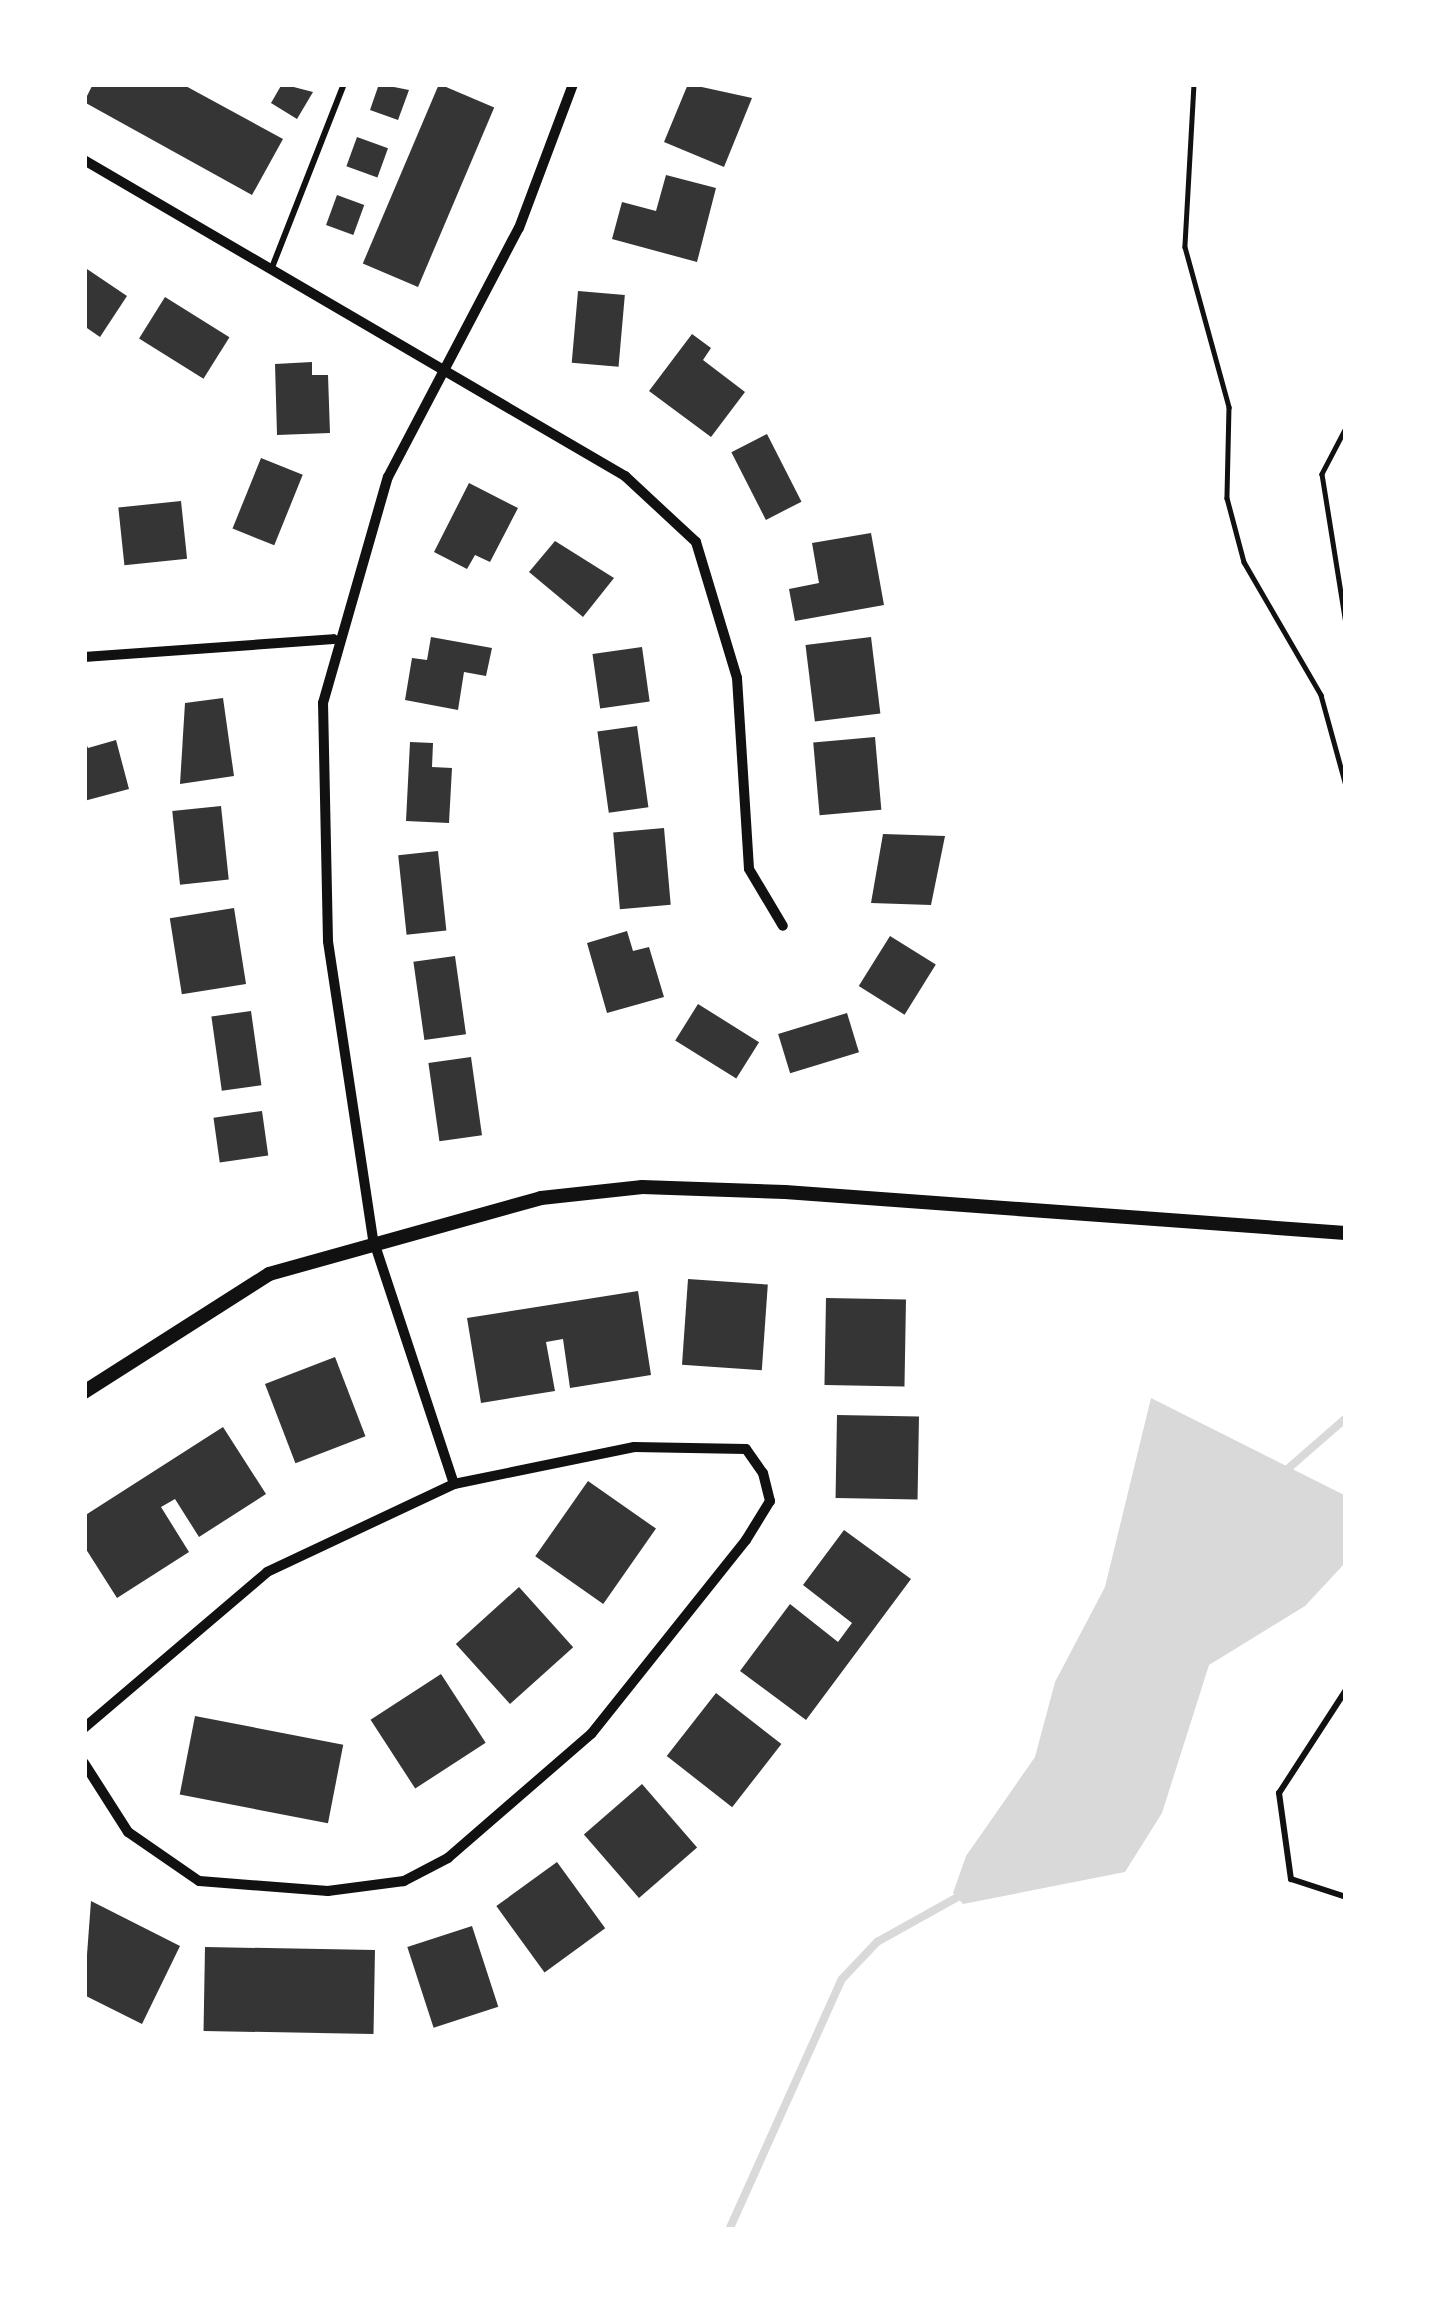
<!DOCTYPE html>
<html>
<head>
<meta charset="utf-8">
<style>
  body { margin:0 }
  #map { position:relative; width:1430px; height:2314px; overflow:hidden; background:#fff; font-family:"PT Sans",sans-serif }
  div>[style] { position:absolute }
  .water>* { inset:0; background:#d9d9d9 }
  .stream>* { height:8px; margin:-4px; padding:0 4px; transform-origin:4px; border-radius:4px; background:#d9d9d9 }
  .building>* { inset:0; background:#353535; transform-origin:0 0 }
  .path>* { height:4.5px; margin:-2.25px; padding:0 2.25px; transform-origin:2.25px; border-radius:2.25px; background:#111 }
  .service>* { height:6px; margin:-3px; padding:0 3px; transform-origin:3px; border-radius:3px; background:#111 }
  .minor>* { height:10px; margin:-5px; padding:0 5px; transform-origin:5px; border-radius:5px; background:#111 }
  .tertiary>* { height:14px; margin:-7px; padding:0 7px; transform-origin:7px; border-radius:7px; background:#111 }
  span { translate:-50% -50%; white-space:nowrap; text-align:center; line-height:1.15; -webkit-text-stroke:12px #fff; paint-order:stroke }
  .frame { position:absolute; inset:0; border:87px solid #fff; pointer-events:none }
</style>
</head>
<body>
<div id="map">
  <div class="water">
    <div style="clip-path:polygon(1151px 1398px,1346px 1496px,1346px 1562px,1305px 1606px,1209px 1665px,1162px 1813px,1125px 1872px,963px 1904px,953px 1893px,966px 1856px,1035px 1757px,1055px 1682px,1105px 1587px)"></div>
  </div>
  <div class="stream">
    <div style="left:1283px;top:1473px;width:84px;rotate:-41.1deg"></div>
    <div style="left:729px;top:2230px;width:275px;rotate:-65.8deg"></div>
    <div style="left:842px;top:1979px;width:51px;rotate:-46.6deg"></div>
    <div style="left:877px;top:1942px;width:96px;rotate:-29.2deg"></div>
  </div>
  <div class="building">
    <div style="clip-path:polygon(93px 84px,182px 84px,283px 139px,252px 195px,84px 102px)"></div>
    <div style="clip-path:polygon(282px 84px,313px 92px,297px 119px,271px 103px)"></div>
    <div style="clip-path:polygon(379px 84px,409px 90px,398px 120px,370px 110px)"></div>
    <div style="left:439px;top:84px;width:60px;height:195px;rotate:23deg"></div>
    <div style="clip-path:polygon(688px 84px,752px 98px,724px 167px,664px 142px)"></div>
    <div style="left:357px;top:137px;width:33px;height:31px;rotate:20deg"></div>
    <div style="clip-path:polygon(666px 175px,716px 188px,697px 262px,612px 239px,622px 202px,656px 211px)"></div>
    <div style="left:337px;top:195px;width:29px;height:32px;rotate:20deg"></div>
    <div style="clip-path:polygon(84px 267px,127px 296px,100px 337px,84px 326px)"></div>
    <div style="left:578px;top:291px;width:47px;height:72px;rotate:5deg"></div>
    <div style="left:165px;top:297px;width:76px;height:49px;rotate:32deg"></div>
    <div style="clip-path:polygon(692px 334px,711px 348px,703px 360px,745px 392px,711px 437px,649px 391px)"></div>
    <div style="clip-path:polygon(312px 362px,312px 375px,328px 375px,330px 433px,277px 435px,275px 364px)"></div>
    <div style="left:767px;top:434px;width:76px;height:40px;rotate:63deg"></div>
    <div style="left:261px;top:458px;width:45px;height:76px;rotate:22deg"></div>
    <div style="clip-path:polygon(469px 483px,518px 508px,490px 562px,475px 555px,467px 569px,434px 552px)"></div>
    <div style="left:181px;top:501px;width:58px;height:63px;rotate:84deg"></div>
    <div style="clip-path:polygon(871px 533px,884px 605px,795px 621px,789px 589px,819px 583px,812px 543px)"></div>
    <div style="clip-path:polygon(555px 541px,614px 578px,583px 617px,529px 572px)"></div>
    <div style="clip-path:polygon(431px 637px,492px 648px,486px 676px,464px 672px,458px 710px,405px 700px,412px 658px,427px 660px)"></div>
    <div style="left:871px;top:637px;width:77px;height:66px;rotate:83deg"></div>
    <div style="left:642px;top:647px;width:55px;height:50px;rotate:82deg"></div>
    <div style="clip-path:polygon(223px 698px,234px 776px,180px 784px,185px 703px)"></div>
    <div style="left:637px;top:726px;width:82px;height:40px;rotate:82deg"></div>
    <div style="left:875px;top:737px;width:73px;height:62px;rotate:85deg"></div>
    <div style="clip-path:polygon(84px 739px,88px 748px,116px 740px,129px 789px,84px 801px)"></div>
    <div style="clip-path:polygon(410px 742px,433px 743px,432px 767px,452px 768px,449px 823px,406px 821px)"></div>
    <div style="left:221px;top:806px;width:74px;height:49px;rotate:84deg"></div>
    <div style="left:664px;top:828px;width:77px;height:51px;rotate:85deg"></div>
    <div style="clip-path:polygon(883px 834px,945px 836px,931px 905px,871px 903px)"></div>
    <div style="left:438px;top:851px;width:80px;height:40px;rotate:84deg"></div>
    <div style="left:234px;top:908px;width:77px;height:65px;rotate:81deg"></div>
    <div style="clip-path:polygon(627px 931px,633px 951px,649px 947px,664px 997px,607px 1013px,587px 943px)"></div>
    <div style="left:890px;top:936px;width:54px;height:59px;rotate:32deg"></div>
    <div style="left:455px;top:956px;width:79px;height:42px;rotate:82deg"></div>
    <div style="left:698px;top:1004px;width:72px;height:43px;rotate:32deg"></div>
    <div style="left:251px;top:1011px;width:75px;height:40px;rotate:82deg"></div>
    <div style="left:847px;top:1013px;width:41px;height:72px;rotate:73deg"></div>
    <div style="left:471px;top:1057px;width:79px;height:43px;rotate:82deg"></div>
    <div style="left:262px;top:1111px;width:45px;height:49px;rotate:82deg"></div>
    <div style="left:688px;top:1279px;width:80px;height:86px;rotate:4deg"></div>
    <div style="clip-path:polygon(638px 1291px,651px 1375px,570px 1388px,563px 1339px,546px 1342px,555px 1391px,481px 1403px,467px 1318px)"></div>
    <div style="left:826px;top:1298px;width:80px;height:87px;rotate:1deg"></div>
    <div style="left:335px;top:1357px;width:85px;height:75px;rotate:69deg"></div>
    <div style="left:837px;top:1415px;width:82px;height:83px;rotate:1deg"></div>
    <div style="clip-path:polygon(223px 1427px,266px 1494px,199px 1537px,175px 1499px,161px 1507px,189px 1552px,117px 1598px,84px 1546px,84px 1516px)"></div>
    <div style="left:588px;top:1481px;width:83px;height:92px;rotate:35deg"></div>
    <div style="clip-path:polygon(844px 1530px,911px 1579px,806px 1720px,740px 1671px,790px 1604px,838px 1642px,852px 1623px,803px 1585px)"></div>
    <div style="left:519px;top:1587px;width:81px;height:85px;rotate:48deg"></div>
    <div style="left:441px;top:1674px;width:82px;height:84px;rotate:57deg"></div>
    <div style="left:716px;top:1693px;width:83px;height:80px;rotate:38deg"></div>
    <div style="left:195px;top:1716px;width:151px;height:80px;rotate:11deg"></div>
    <div style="left:642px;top:1784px;width:84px;height:77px;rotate:49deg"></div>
    <div style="left:557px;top:1862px;width:82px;height:75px;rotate:54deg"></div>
    <div style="clip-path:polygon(91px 1901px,180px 1946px,142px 2024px,84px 1995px)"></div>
    <div style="left:472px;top:1926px;width:85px;height:68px;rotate:72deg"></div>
    <div style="left:205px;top:1947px;width:170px;height:84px;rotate:1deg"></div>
  </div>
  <div class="path">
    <div style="left:1194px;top:84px;width:163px;rotate:93.2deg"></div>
    <div style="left:1185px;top:247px;width:166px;rotate:74.6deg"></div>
    <div style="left:1229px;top:407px;width:91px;rotate:91.3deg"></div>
    <div style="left:1227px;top:498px;width:66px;rotate:75.1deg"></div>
    <div style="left:1244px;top:562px;width:154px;rotate:59.9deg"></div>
    <div style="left:1321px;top:695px;width:94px;rotate:74.6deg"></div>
    <div style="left:1346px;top:428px;width:52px;rotate:117.6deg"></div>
    <div style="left:1322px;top:474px;width:152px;rotate:80.9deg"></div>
  </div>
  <div class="service">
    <div style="left:271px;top:270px;width:200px;rotate:-68.6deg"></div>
    <div style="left:1346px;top:1690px;width:123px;rotate:123deg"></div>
    <div style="left:1279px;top:1793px;width:87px;rotate:82.1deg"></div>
    <div style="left:1291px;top:1879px;width:58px;rotate:18.1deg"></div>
  </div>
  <div class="minor">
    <div style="left:84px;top:160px;width:627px;rotate:30.29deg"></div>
    <div style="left:625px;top:476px;width:97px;rotate:42.9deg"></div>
    <div style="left:696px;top:542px;width:142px;rotate:73.2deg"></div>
    <div style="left:737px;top:678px;width:191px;rotate:86.4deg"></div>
    <div style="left:749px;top:869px;width:66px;rotate:59.2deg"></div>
    <div style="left:84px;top:657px;width:250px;rotate:-4.1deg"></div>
    <div style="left:454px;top:1484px;width:258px;rotate:-108.3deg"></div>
    <div style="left:373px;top:1239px;width:301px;rotate:-98.6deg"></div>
    <div style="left:328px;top:941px;width:238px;rotate:-91.2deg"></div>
    <div style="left:323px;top:703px;width:235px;rotate:-74deg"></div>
    <div style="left:388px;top:477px;width:281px;rotate:-62.3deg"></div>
    <div style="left:519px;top:228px;width:154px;rotate:-69.4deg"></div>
    <div style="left:84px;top:1728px;width:240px;rotate:-40.4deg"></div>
    <div style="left:267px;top:1572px;width:207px;rotate:-25.2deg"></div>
    <div style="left:454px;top:1484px;width:184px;rotate:-11.6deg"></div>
    <div style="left:634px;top:1447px;width:112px;rotate:1deg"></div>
    <div style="left:746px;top:1449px;width:29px;rotate:55deg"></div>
    <div style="left:763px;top:1473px;width:29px;rotate:76deg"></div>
    <div style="left:770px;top:1501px;width:46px;rotate:121.6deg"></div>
    <div style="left:746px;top:1540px;width:248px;rotate:128.6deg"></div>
    <div style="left:591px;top:1734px;width:189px;rotate:139.1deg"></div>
    <div style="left:448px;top:1858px;width:50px;rotate:152.4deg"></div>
    <div style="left:404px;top:1881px;width:77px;rotate:172.5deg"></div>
    <div style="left:328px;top:1891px;width:129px;rotate:-175.6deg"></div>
    <div style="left:199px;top:1881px;width:86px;rotate:-145.4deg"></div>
    <div style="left:128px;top:1832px;width:82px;rotate:-122.5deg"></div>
  </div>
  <div class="tertiary">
    <div style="left:84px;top:1392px;width:219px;rotate:-32.5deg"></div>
    <div style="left:269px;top:1274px;width:282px;rotate:-15.6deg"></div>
    <div style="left:541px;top:1198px;width:102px;rotate:-6.2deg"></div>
    <div style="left:642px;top:1187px;width:143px;rotate:2deg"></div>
    <div style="left:785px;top:1192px;width:562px;rotate:4.18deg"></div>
  </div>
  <div class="frame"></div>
</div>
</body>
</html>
